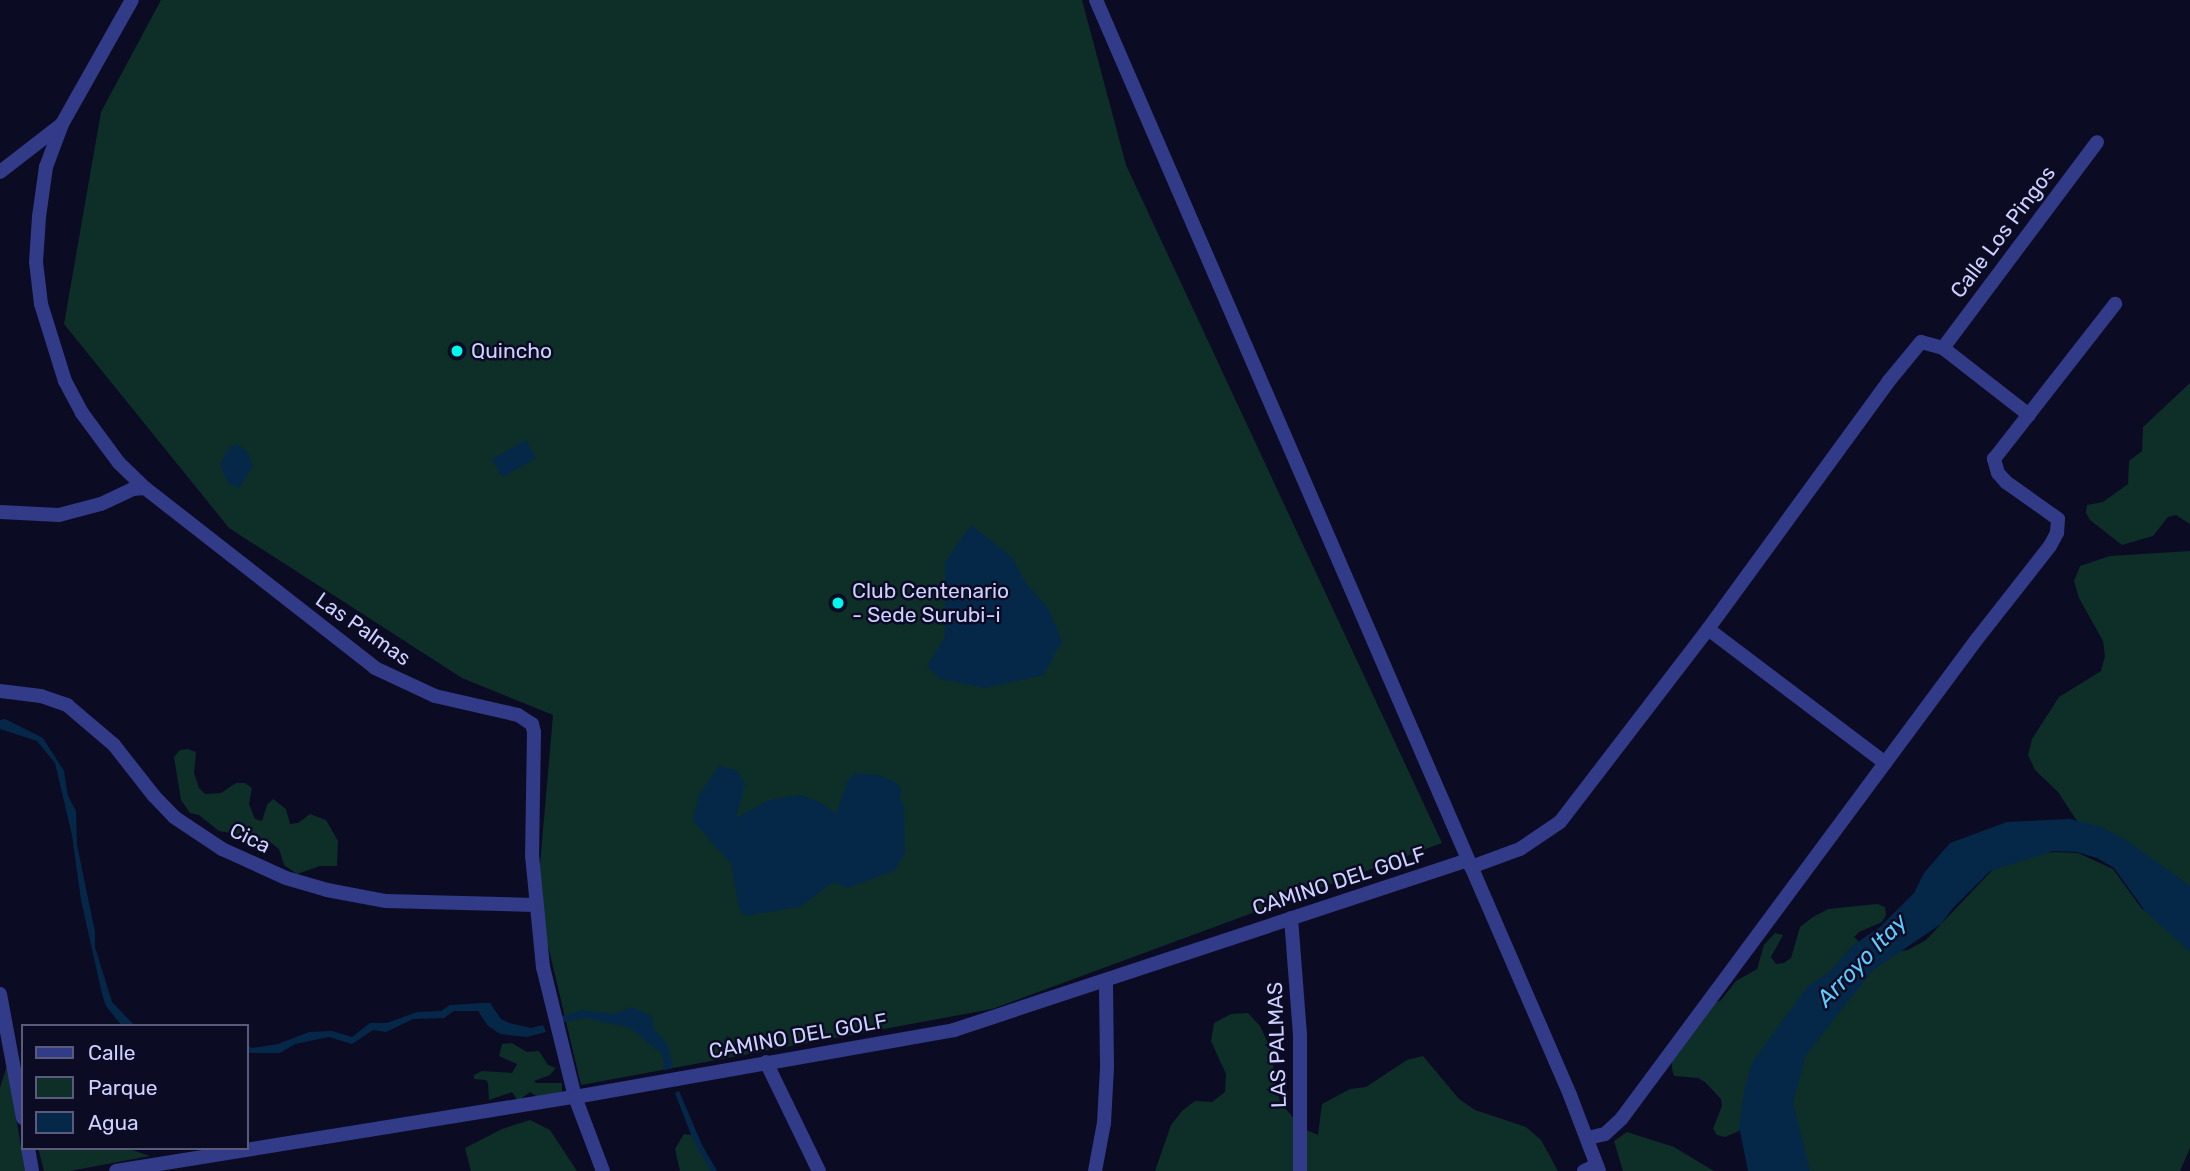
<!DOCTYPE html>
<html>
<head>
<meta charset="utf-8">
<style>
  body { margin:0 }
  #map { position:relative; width:2190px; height:1171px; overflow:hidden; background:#0c0b24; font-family:Rubik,sans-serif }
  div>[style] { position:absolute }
  .green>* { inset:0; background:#0e2e28 }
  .water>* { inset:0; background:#062848; transform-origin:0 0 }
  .minor>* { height:14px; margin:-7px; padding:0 7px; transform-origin:7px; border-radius:7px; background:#313b88 }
  .dots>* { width:19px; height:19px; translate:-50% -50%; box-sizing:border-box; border:4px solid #0c0b24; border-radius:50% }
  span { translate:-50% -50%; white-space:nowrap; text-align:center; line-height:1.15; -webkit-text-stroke:5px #0c0b24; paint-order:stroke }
  .street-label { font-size:21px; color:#ced0ff }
  .poi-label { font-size:21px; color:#ced0ff }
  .left { translate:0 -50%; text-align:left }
  .water-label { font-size:23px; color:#5ccbff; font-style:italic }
  .legend { position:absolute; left:21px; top:1024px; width:228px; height:126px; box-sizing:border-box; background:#0c0b24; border:2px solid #5a5a7c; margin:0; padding:9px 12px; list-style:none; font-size:21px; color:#ced0ff }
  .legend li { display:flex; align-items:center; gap:14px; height:35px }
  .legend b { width:35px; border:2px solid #5a5a7c }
</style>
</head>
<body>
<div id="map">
  <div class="green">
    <div style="clip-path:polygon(161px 0,1082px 0,1126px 165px,1442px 843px,992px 1009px,581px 1085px,537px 899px,553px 715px,462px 678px,229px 528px,64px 324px,101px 112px)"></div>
    <div style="clip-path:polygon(2190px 383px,2190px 524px,2176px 515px,2168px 517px,2153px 536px,2122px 545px,2090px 520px,2086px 513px,2087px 505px,2103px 502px,2128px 484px,2129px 461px,2142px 451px,2143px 427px)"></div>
    <div style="clip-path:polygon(2190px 551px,2190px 892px,2142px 895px,2077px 821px,2058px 792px,2035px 770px,2028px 755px,2032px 739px,2059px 697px,2101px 671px,2105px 656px,2103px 641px,2079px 598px,2074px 581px,2080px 566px,2110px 556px)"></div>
    <div style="clip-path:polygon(188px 749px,196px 752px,194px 773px,199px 788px,205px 794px,221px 793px,236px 783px,245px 783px,252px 788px,249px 804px,255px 819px,262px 821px,267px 805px,273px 799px,286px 809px,290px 824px,298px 823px,310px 814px,326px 820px,338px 841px,337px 866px,320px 866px,297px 874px,284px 865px,279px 849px,266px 839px,250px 843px,236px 834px,219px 831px,199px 815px,190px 813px,181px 800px,174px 757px,180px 750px)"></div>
    <div style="clip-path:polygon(2054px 852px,2078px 853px,2113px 869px,2142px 909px,2165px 920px,2190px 940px,2190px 1148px,2180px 1171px,1777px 1171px,1783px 1067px,1819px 1014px,1891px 952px,1908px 950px,1926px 940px,1997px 865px,2013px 857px)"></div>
    <div style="clip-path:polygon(1877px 904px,1885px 907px,1886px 915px,1882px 922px,1859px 932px,1854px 937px,1865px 947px,1739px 1131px,1725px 1137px,1717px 1135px,1713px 1129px,1722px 1106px,1721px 1099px,1705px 1082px,1698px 1078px,1674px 1076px,1672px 1069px,1672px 1061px,1699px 1010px,1721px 1000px,1736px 981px,1757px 969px,1764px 945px,1775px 933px,1783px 935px,1771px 957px,1776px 964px,1784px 963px,1791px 958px,1800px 927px,1813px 917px,1828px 909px)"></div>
    <div style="clip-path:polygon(1248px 1013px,1260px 1026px,1269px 1045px,1280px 1102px,1302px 1128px,1318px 1135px,1322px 1104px,1350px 1089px,1366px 1087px,1407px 1060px,1423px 1056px,1459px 1099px,1475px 1110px,1526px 1127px,1541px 1140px,1558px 1171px,1155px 1171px,1171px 1125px,1182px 1111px,1195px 1101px,1212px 1102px,1225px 1092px,1226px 1074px,1211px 1041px,1214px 1023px,1231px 1014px)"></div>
    <div style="clip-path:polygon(512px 1043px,527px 1052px,539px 1051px,548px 1065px,556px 1068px,550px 1075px,534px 1081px,536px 1083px,562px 1083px,562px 1094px,544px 1101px,530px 1092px,518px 1101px,512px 1092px,489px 1100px,488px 1083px,486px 1080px,474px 1079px,474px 1075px,482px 1071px,512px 1073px,517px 1064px,499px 1056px,502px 1044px)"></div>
    <div style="clip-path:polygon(7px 1065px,8px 1068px,25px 1171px,0 1171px,0 1088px)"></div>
    <div style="clip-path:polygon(530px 1120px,550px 1130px,577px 1171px,471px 1171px,465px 1148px,502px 1129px)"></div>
    <div style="clip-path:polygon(1627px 1132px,1674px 1147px,1714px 1171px,1623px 1171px,1614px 1141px)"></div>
    <div style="clip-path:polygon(684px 1134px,692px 1135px,716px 1171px,680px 1171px,675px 1149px)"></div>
    <div style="clip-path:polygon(38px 1148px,126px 1148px,150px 1156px,70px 1171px,44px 1171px)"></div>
  </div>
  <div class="water">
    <div style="left:526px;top:440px;width:21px;height:39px;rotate:61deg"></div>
    <div style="clip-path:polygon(237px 444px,248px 453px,253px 466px,239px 488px,228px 483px,220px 465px,229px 448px)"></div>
    <div style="clip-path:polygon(971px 525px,1012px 557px,1027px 585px,1048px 608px,1062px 641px,1044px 675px,985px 688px,940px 679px,927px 666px,945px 637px,945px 562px)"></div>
    <div style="clip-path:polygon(5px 719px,43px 738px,64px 771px,68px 796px,76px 811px,77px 845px,95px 932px,95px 947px,112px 1002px,135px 1026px,122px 1026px,106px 1006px,102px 994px,81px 900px,72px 835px,55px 763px,37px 741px,0 729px,0 720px)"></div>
    <div style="clip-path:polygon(719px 766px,736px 770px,745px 784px,736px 818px,769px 800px,800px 795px,822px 803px,836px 814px,848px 780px,857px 773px,879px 775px,895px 782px,901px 788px,900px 798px,904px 807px,905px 853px,894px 871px,847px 888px,834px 882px,799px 907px,745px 916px,739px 907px,731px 864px,693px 821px,699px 794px)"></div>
    <div style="clip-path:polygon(2070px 819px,2101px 827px,2126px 840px,2190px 886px,2190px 952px,2145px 911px,2114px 868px,2097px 858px,2077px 852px,2053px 851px,1990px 871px,1952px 909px,1941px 924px,1873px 970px,1806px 1055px,1793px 1102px,1810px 1171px,1748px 1171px,1739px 1126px,1745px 1086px,1753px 1061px,1807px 987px,1829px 972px,1852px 946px,1880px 927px,1914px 893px,1924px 873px,1950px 843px,2007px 822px)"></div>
    <div style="clip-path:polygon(482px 1003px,490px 1003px,501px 1019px,509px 1023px,531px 1028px,543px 1025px,546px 1032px,527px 1037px,500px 1034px,488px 1026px,478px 1011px,454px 1011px,444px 1018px,413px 1019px,386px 1032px,373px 1030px,352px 1044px,329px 1037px,295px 1044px,280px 1053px,247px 1053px,247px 1046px,252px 1048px,278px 1044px,309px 1032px,332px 1031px,352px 1037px,370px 1023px,387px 1023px,417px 1012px,441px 1011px,450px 1005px)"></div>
    <div style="clip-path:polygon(632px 1007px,651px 1016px,654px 1029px,668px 1045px,673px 1068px,664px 1070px,663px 1055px,630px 1028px,586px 1018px,564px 1022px,562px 1016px,583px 1010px,612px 1014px)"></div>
    <div style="clip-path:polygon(679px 1091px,702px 1145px,717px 1171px,710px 1171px,692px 1137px,675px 1093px)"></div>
  </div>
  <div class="minor">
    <div style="left:1096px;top:0;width:1193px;rotate:66.59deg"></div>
    <div style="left:1570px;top:1095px;width:81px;rotate:69.1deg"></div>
    <div style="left:62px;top:124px;width:46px;rotate:110.4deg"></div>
    <div style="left:46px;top:167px;width:50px;rotate:98deg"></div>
    <div style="left:39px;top:217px;width:45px;rotate:93.8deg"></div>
    <div style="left:36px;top:262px;width:42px;rotate:83.2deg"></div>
    <div style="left:41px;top:304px;width:81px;rotate:72.7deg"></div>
    <div style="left:65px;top:381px;width:36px;rotate:62deg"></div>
    <div style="left:82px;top:413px;width:62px;rotate:53.5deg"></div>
    <div style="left:119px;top:463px;width:36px;rotate:44deg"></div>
    <div style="left:145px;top:488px;width:292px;rotate:38deg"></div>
    <div style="left:375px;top:668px;width:66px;rotate:25deg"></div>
    <div style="left:435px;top:696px;width:85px;rotate:12.9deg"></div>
    <div style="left:518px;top:715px;width:17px;rotate:33deg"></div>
    <div style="left:532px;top:724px;width:8px;rotate:76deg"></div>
    <div style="left:534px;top:732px;width:123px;rotate:90.9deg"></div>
    <div style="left:532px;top:855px;width:113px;rotate:84.4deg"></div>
    <div style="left:543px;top:967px;width:134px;rotate:76.2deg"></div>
    <div style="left:575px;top:1097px;width:79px;rotate:69.3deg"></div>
    <div style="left:0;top:172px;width:78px;rotate:-37.7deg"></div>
    <div style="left:62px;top:124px;width:142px;rotate:-60.6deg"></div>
    <div style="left:1943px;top:348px;width:257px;rotate:-53.2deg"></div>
    <div style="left:0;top:512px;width:59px;rotate:2.9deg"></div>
    <div style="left:59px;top:515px;width:43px;rotate:-14.7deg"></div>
    <div style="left:101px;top:504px;width:35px;rotate:-25deg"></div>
    <div style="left:133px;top:489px;width:12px;rotate:-5deg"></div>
    <div style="left:1708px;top:629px;width:222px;rotate:37.1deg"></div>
    <div style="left:0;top:691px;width:41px;rotate:7deg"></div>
    <div style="left:41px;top:696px;width:28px;rotate:19deg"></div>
    <div style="left:67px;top:705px;width:62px;rotate:40.4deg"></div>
    <div style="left:114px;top:745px;width:65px;rotate:51.9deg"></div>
    <div style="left:154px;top:796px;width:29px;rotate:46deg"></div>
    <div style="left:174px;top:817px;width:58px;rotate:33.7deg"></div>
    <div style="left:222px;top:849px;width:70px;rotate:24.4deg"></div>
    <div style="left:286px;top:878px;width:43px;rotate:16.3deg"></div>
    <div style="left:327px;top:890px;width:60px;rotate:10.6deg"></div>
    <div style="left:386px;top:901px;width:149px;rotate:1.5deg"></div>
    <div style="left:1471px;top:867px;width:52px;rotate:-20.2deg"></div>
    <div style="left:1520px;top:849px;width:48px;rotate:-34deg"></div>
    <div style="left:1560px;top:822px;width:243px;rotate:-52.5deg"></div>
    <div style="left:1708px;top:629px;width:306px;rotate:-53.9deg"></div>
    <div style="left:1888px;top:382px;width:52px;rotate:-50.5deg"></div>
    <div style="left:1921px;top:342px;width:23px;rotate:15deg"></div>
    <div style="left:1943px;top:348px;width:109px;rotate:37.9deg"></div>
    <div style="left:1291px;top:918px;width:117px;rotate:85.6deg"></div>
    <div style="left:1300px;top:1035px;width:136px;rotate:90deg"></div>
    <div style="left:0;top:994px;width:126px;rotate:79.5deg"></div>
    <div style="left:766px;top:1062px;width:121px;rotate:64.1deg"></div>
    <div style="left:1588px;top:1138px;width:17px;rotate:-13deg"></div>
    <div style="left:1605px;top:1134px;width:23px;rotate:-43deg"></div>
    <div style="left:1622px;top:1118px;width:596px;rotate:-53.46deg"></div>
    <div style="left:1977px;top:639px;width:118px;rotate:-51.9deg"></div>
    <div style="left:2050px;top:546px;width:15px;rotate:-62deg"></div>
    <div style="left:2057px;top:533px;width:14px;rotate:-86deg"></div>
    <div style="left:2058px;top:519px;width:64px;rotate:-144.6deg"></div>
    <div style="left:2006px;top:482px;width:12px;rotate:-132deg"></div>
    <div style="left:1998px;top:473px;width:15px;rotate:-106deg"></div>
    <div style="left:1994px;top:459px;width:197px;rotate:-52deg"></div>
    <div style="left:28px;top:1148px;width:23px;rotate:80deg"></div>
    <div style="left:116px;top:1171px;width:465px;rotate:-9.2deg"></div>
    <div style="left:575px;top:1097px;width:385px;rotate:-10deg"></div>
    <div style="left:954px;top:1030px;width:541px;rotate:-18.3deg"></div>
    <div style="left:1095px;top:1171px;width:49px;rotate:-79.4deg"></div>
    <div style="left:1104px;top:1123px;width:56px;rotate:-86.9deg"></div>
    <div style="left:1107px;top:1067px;width:86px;rotate:-90.7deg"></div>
    <div style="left:1584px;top:1171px;width:14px;rotate:-25deg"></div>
  </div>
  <div class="dots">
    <div style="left:457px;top:351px;background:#00f9ed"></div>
    <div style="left:838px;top:603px;background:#00f9ed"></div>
  </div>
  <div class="street-label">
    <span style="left:2003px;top:232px;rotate:-53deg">Calle Los Pingos</span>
    <span style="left:363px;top:629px;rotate:35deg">Las Palmas</span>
    <span style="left:250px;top:838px;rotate:26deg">Cica</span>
    <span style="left:1339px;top:881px;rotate:-18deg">CAMINO DEL GOLF</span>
    <span style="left:798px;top:1036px;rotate:-10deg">CAMINO DEL GOLF</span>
    <span style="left:1277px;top:1045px;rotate:-92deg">LAS PALMAS</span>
  </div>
  <div class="poi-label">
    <span class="left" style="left:471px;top:351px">Quincho</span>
    <span class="left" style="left:852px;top:603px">Club Centenario<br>- Sede Surubi-i</span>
  </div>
  <div class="water-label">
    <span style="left:1862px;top:960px;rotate:-46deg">Arroyo Itay</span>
  </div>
  <ul class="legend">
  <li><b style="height:9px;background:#313b88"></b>Calle</li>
  <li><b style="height:19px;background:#0e2e28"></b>Parque</li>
  <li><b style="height:19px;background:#062848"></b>Agua</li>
  </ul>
</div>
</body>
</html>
